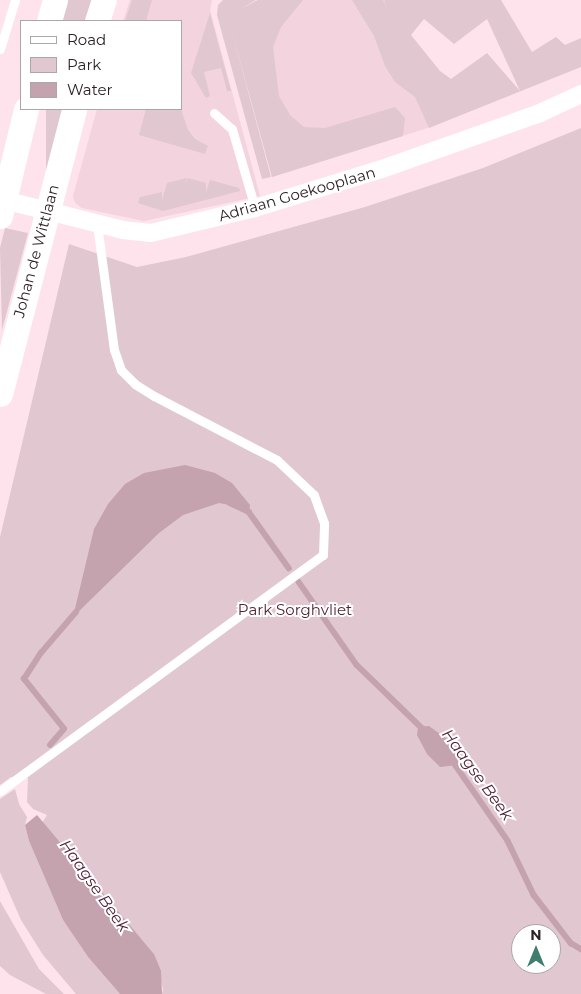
<!DOCTYPE html>
<html>
<head>
<meta charset="utf-8">
<style>
  body { margin:0 }
  #map { position:relative; width:581px; height:994px; overflow:hidden; background:#fee3ec; font-family:Montserrat,sans-serif }
  div>[style] { position:absolute }
  .built>* { inset:0; background:#f3d3dd }
  .green>* { inset:0; background:#e1c7d0; transform-origin:0 0 }
  .water>* { inset:0; background:#c4a2ae }
  .stream>* { height:5.5px; margin:-2.75px; padding:0 2.75px; transform-origin:2.75px; border-radius:2.75px; background:#c4a2ae }
  .service>* { height:9px; margin:-4.5px; padding:0 4.5px; transform-origin:4.5px; border-radius:4.5px; background:#fff }
  .minor>* { height:18px; margin:-9px; padding:0 9px; transform-origin:9px; border-radius:9px; background:#fff }
  .secondary>* { height:25px; margin:-12.5px; padding:0 12.5px; transform-origin:12.5px; border-radius:12.5px; background:#fff }
  span { translate:-50% -50%; white-space:nowrap; text-align:center; line-height:1.15; -webkit-text-stroke:4px #fff; paint-order:stroke }
  .street-label { font-size:15px; color:#2e2126 }
  .park-label { font-size:15px; color:#522337 }
  .water-label { font-size:16px; color:#522337; font-style:italic }
  .legend { position:absolute; left:20px; top:20px; width:162px; height:90px; box-sizing:border-box; background:#fff; border:1px solid #aba6a8; margin:0; padding:6px 9px; list-style:none; font-size:15px; color:#2e2126 }
  .legend li { display:flex; align-items:center; gap:10px; height:25px }
  .legend b { width:25px; border:1px solid #aba6a8 }
  .north { position:absolute; left:511px; top:924px; width:50px; height:50px; box-sizing:border-box; background:#fff; border:1px solid #aba6a8; border-radius:50%; rotate:0deg; font-size:14px; font-weight:700; line-height:20px; text-align:center; color:#2e2126 }
  .north::after { content:''; display:block; margin:auto; width:18px; height:22px; background:#407f6e; clip-path:polygon(50% 0,100% 100%,50% 72%,0 100%) }
</style>
</head>
<body>
<div id="map">
  <div class="built">
    <div style="clip-path:polygon(130px 0,212px 0,210px 10px,260px 196px,144px 221px,82px 208px,75px 203px,73px 196px,97px 109px,181px 109px,181px 21px,123px 21px)"></div>
    <div style="clip-path:polygon(258px 0,384px 0,434px 126px,272px 177px,228px 16px)"></div>
  </div>
  <div class="green">
    <div style="clip-path:polygon(66px 0,93px 0,87px 21px,61px 21px)"></div>
    <div style="clip-path:polygon(132px 0,152px 0,146px 21px,125px 21px)"></div>
    <div style="clip-path:polygon(223px 0,256px 0,239px 10px,258px 0,303px 0,281px 27px,273px 47px,279px 96px,290px 115px,304px 127px,325px 128px,395px 107px,405px 118px,403px 136px,272px 177px,230px 24px,271px 177px,262px 179px,217px 15px,218px 5px)"></div>
    <div style="clip-path:polygon(evenodd,352px 0,383px 0,386px 7px,384px 0,501px 0,532px 52px,556px 37px,565px 45px,581px 38px,581px 67px,429px 128px,415px 97px,395px 82px,385px 66px,374px 36px,352px 0,424px 19px,454px 44px,487px 19px,520px 91px,487px 53px,451px 79px,440px 71px,411px 35px,424px 19px)"></div>
    <div style="clip-path:polygon(210px 13px,231px 91px,227px 91px,221px 68px,204px 72px,210px 96px,206px 98px,191px 73px)"></div>
    <div style="left:46px;top:109px;width:16px;height:73px"></div>
    <div style="clip-path:polygon(146px 109px,181px 109px,188px 130px,195px 139px,208px 146px,205px 154px,139px 135px)"></div>
    <div style="clip-path:polygon(evenodd,581px 128px,581px 994px,162px 994px,163px 989px,154px 954px,42px 823px,47px 815px,33px 809px,27px 802px,28px 778px,11px 777px,0 785px,0 537px,69px 244px,137px 267px,186px 257px,365px 207px,483px 168px,581px 128px,521px 934px,551px 934px,551px 964px,521px 964px,521px 934px)"></div>
    <div style="clip-path:polygon(187px 178px,186px 184px,188px 178px,206px 183px,206px 192px,210px 180px,239px 188px,240px 191px,163px 211px,138px 203px,140px 197px,162px 192px,162px 200px,167px 183px)"></div>
    <div style="clip-path:polygon(5px 228px,28px 233px,2px 330px,0 248px)"></div>
    <div style="clip-path:polygon(15px 789px,19px 804px,27px 817px,25px 825px,29px 841px,63px 920px,88px 957px,120px 994px,76px 994px,43px 955px,21px 920px,0 872px,0 799px)"></div>
    <div style="clip-path:polygon(0 901px,39px 969px,64px 994px,46px 994px,10px 975px,0 966px)"></div>
  </div>
  <div class="water">
    <div style="clip-path:polygon(185px 465px,215px 473px,232px 483px,250px 505px,249px 512px,240px 507px,219px 503px,183px 515px,159px 533px,73px 617px,94px 529px,108px 504px,125px 484px,144px 473px)"></div>
    <div style="clip-path:polygon(429px 726px,447px 739px,461px 757px,457px 765px,440px 767px,427px 754px,417px 735px,418px 727px)"></div>
    <div style="clip-path:polygon(37px 815px,154px 954px,161px 971px,162px 994px,120px 994px,88px 957px,63px 920px,29px 841px,25px 825px)"></div>
  </div>
  <div class="stream">
    <div style="left:230px;top:503px;width:21px;rotate:25deg"></div>
    <div style="left:249px;top:512px;width:69px;rotate:54.5deg"></div>
    <div style="left:299px;top:582px;width:101px;rotate:55.1deg"></div>
    <div style="left:357px;top:665px;width:93px;rotate:44.1deg"></div>
    <div style="left:50px;top:745px;width:21px;rotate:-49deg"></div>
    <div style="left:64px;top:729px;width:64px;rotate:-128.7deg"></div>
    <div style="left:24px;top:679px;width:31px;rotate:-57deg"></div>
    <div style="left:41px;top:653px;width:54px;rotate:-49.5deg"></div>
    <div style="left:452px;top:760px;width:98px;rotate:55.3deg"></div>
    <div style="left:508px;top:841px;width:60px;rotate:64.3deg"></div>
    <div style="left:534px;top:895px;width:61px;rotate:52.4deg"></div>
    <div style="left:571px;top:943px;width:12px;rotate:31deg"></div>
  </div>
  <div class="service">
    <div style="left:0;top:49px;width:51px;rotate:-73deg"></div>
    <div style="left:214px;top:113px;width:24px;rotate:42deg"></div>
    <div style="left:232px;top:129px;width:82px;rotate:73.8deg"></div>
    <div style="left:0;top:791px;width:400px;rotate:-36.2deg"></div>
    <div style="left:323px;top:555px;width:32px;rotate:-88deg"></div>
    <div style="left:324px;top:523px;width:30px;rotate:-110deg"></div>
    <div style="left:314px;top:495px;width:51px;rotate:-136.6deg"></div>
    <div style="left:277px;top:460px;width:139px;rotate:-152.5deg"></div>
    <div style="left:154px;top:396px;width:22px;rotate:-148deg"></div>
    <div style="left:135px;top:384px;width:20px;rotate:-135deg"></div>
    <div style="left:121px;top:370px;width:21px;rotate:-109deg"></div>
    <div style="left:114px;top:350px;width:127px;rotate:-97.7deg"></div>
  </div>
  <div class="minor">
    <div style="left:4px;top:200px;width:123px;rotate:14.1deg"></div>
    <div style="left:123px;top:230px;width:28px;rotate:6deg"></div>
    <div style="left:151px;top:233px;width:107px;rotate:-13.5deg"></div>
    <div style="left:255px;top:208px;width:133px;rotate:-17.1deg"></div>
    <div style="left:382px;top:169px;width:168px;rotate:-19.5deg"></div>
    <div style="left:540px;top:113px;width:45px;rotate:-24.9deg"></div>
  </div>
  <div class="secondary">
    <div style="left:49px;top:21px;width:22px;rotate:-74deg"></div>
    <div style="left:97px;top:21px;width:22px;rotate:-72deg"></div>
    <div style="left:0;top:216px;width:110px;rotate:-76.3deg"></div>
    <div style="left:0;top:394px;width:294px;rotate:-75.4deg"></div>
  </div>
  <div class="street-label">
    <span style="left:297px;top:194px;rotate:-16deg">Adriaan Goekooplaan</span>
    <span style="left:36px;top:251px;rotate:-75deg">Johan de Wittlaan</span>
  </div>
  <div class="park-label">
    <span style="left:295px;top:610px">Park Sorghvliet</span>
  </div>
  <div class="water-label">
    <span style="left:477px;top:775px;rotate:54deg">Haagse Beek</span>
    <span style="left:94px;top:886px;rotate:55deg">Haagse Beek</span>
  </div>
  <ul class="legend">
  <li><b style="height:6px;background:#fff"></b>Road</li>
  <li><b style="height:14px;background:#e1c7d0"></b>Park</li>
  <li><b style="height:14px;background:#c4a2ae"></b>Water</li>
  </ul>
  <div class="north">N</div>
</div>
</body>
</html>
